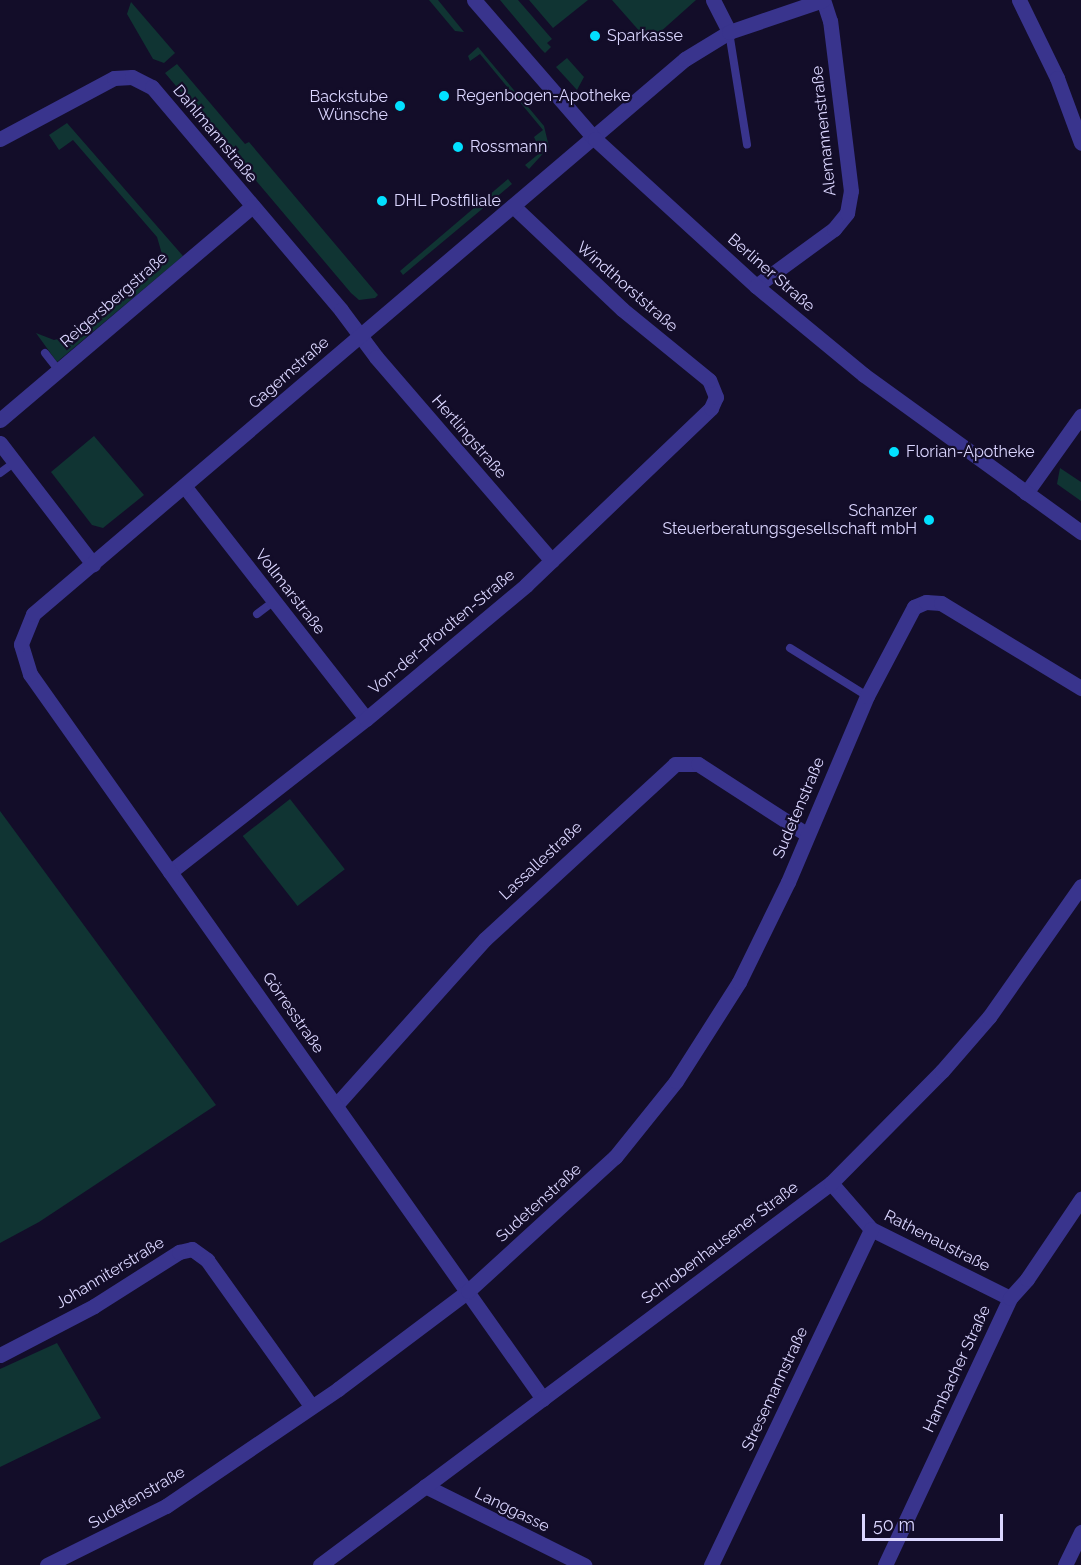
<!DOCTYPE html>
<html>
<head>
<meta charset="utf-8">
<style>
  body { margin:0 }
  #map { position:relative; width:1081px; height:1565px; overflow:hidden; background:#130d29; font-family:Raleway,sans-serif }
  div>[style] { position:absolute }
  .green>* { inset:0; background:#103433; transform-origin:0 0 }
  .service>* { height:8px; margin:-4px; padding:0 4px; transform-origin:4px; border-radius:4px; background:#39348d }
  .minor>* { height:15px; margin:-7.5px; padding:0 7.5px; transform-origin:7.5px; border-radius:7.5px; background:#39348d }
  .tertiary>* { height:15px; margin:-7.5px; padding:0 7.5px; transform-origin:7.5px; border-radius:7.5px; background:#39348d }
  .dots>* { width:16px; height:16px; translate:-50% -50%; box-sizing:border-box; border:3px solid #130d29; border-radius:50% }
  span { translate:-50% -50%; white-space:nowrap; text-align:center; line-height:1.15; -webkit-text-stroke:4.5px #130d29; paint-order:stroke }
  .poi-label { font-size:16px; color:#dbd6ff }
  .left { translate:0 -50%; text-align:left }
  .right { translate:-100% -50%; text-align:right }
  .street-label { font-size:16px; color:#dbd6ff }
  .scale { position:absolute; left:862px; top:1514px; width:141px; height:27px; box-sizing:border-box; border:3px solid #dbd6ff; border-top:0; padding-left:8px; font-size:18px; line-height:21px; white-space:nowrap; color:#dbd6ff; -webkit-text-stroke:4px #130d29; paint-order:stroke }
</style>
</head>
<body>
<div id="map">
  <div class="green">
    <div style="clip-path:polygon(429px 0,438px 0,464px 32px,455px 31px)"></div>
    <div style="clip-path:polygon(500px 0,518px 0,552px 39px,547px 43px,551px 47px,545px 53px,541px 49px)"></div>
    <div style="clip-path:polygon(529px 0,588px 0,553px 28px)"></div>
    <div style="clip-path:polygon(612px 0,696px 0,649px 42px)"></div>
    <div style="clip-path:polygon(131px 2px,175px 53px,164px 63px,153px 59px,127px 14px)"></div>
    <div style="clip-path:polygon(478px 47px,544px 126px,549px 147px,529px 169px,525px 165px,541px 152px,534px 137px,543px 130px,480px 54px,470px 61px,468px 56px)"></div>
    <div style="clip-path:polygon(567px 58px,584px 77px,577px 90px,556px 67px)"></div>
    <div style="clip-path:polygon(177px 64px,245px 144px,249px 142px,281px 180px,378px 295px,375px 298px,359px 300px,351px 293px,165px 73px)"></div>
    <div style="clip-path:polygon(67px 123px,183px 256px,57px 362px,36px 333px,54px 340px,73px 335px,152px 270px,162px 254px,157px 237px,73px 140px,59px 150px,49px 135px)"></div>
    <div style="clip-path:polygon(508px 179px,512px 184px,403px 275px,400px 271px)"></div>
    <div style="clip-path:polygon(94px 436px,144px 495px,103px 528px,92px 525px,51px 472px)"></div>
    <div style="clip-path:polygon(1060px 468px,1081px 482px,1081px 501px,1057px 484px)"></div>
    <div style="left:290px;top:799px;width:89px;height:60px;rotate:52deg"></div>
    <div style="clip-path:polygon(0 811px,216px 1105px,39px 1222px,0 1243px)"></div>
    <div style="clip-path:polygon(57px 1343px,101px 1418px,0 1467px,0 1369px)"></div>
  </div>
  <div class="service">
    <div style="left:729px;top:32px;width:114px;rotate:80.9deg"></div>
    <div style="left:45px;top:353px;width:23px;rotate:52deg"></div>
    <div style="left:0;top:473px;width:19px;rotate:-36deg"></div>
    <div style="left:257px;top:614px;width:21px;rotate:-37deg"></div>
    <div style="left:790px;top:648px;width:91px;rotate:31.9deg"></div>
  </div>
  <div class="minor">
    <div style="left:713px;top:0;width:36px;rotate:63deg"></div>
    <div style="left:1019px;top:0;width:87px;rotate:64deg"></div>
    <div style="left:1057px;top:78px;width:69px;rotate:69.7deg"></div>
    <div style="left:0;top:139px;width:129px;rotate:-28.2deg"></div>
    <div style="left:114px;top:78px;width:18px;rotate:-3deg"></div>
    <div style="left:132px;top:77px;width:22px;rotate:27deg"></div>
    <div style="left:152px;top:87px;width:292px;rotate:49.7deg"></div>
    <div style="left:341px;top:310px;width:59px;rotate:53.3deg"></div>
    <div style="left:376px;top:357px;width:269px;rotate:49.2deg"></div>
    <div style="left:756px;top:286px;width:97px;rotate:-36.2deg"></div>
    <div style="left:834px;top:229px;width:21px;rotate:-51deg"></div>
    <div style="left:847px;top:213px;width:22px;rotate:-80deg"></div>
    <div style="left:851px;top:191px;width:171px;rotate:-97deg"></div>
    <div style="left:830px;top:21px;width:22px;rotate:-108deg"></div>
    <div style="left:0;top:420px;width:331px;rotate:-40.3deg"></div>
    <div style="left:0;top:443px;width:153px;rotate:52.5deg"></div>
    <div style="left:185px;top:487px;width:294px;rotate:52deg"></div>
    <div style="left:1026px;top:493px;width:95px;rotate:-54.5deg"></div>
    <div style="left:170px;top:872px;width:249px;rotate:-38deg"></div>
    <div style="left:366px;top:719px;width:209px;rotate:-39.9deg"></div>
    <div style="left:526px;top:585px;width:256px;rotate:-43.7deg"></div>
    <div style="left:711px;top:408px;width:12px;rotate:-66deg"></div>
    <div style="left:716px;top:397px;width:18px;rotate:-112deg"></div>
    <div style="left:709px;top:380px;width:112px;rotate:-140.8deg"></div>
    <div style="left:622px;top:309px;width:150px;rotate:-136.6deg"></div>
    <div style="left:336px;top:1105px;width:223px;rotate:-48.1deg"></div>
    <div style="left:485px;top:939px;width:258px;rotate:-42.6deg"></div>
    <div style="left:675px;top:764px;width:23px"></div>
    <div style="left:698px;top:764px;width:129px;rotate:32.9deg"></div>
    <div style="left:831px;top:1183px;width:61px;rotate:49deg"></div>
    <div style="left:871px;top:1229px;width:155px;rotate:26.4deg"></div>
    <div style="left:0;top:1355px;width:106px;rotate:-27.5deg"></div>
    <div style="left:94px;top:1306px;width:101px;rotate:-32.4deg"></div>
    <div style="left:179px;top:1252px;width:13px;rotate:-13deg"></div>
    <div style="left:192px;top:1249px;width:19px;rotate:36deg"></div>
    <div style="left:207px;top:1260px;width:179px;rotate:54.5deg"></div>
    <div style="left:543px;top:1399px;width:888px;rotate:-125.28deg"></div>
    <div style="left:30px;top:674px;width:31px;rotate:-107deg"></div>
    <div style="left:21px;top:644px;width:32px;rotate:-68deg"></div>
    <div style="left:33px;top:614px;width:856px;rotate:-40.41deg"></div>
    <div style="left:685px;top:59px;width:52px;rotate:-31.5deg"></div>
    <div style="left:729px;top:32px;width:99px;rotate:-18.8deg"></div>
    <div style="left:425px;top:1486px;width:178px;rotate:26.4deg"></div>
    <div style="left:47px;top:1565px;width:133px;rotate:-26.4deg"></div>
    <div style="left:166px;top:1506px;width:208px;rotate:-34.2deg"></div>
    <div style="left:338px;top:1389px;width:163px;rotate:-37deg"></div>
    <div style="left:468px;top:1291px;width:199px;rotate:-42.4deg"></div>
    <div style="left:615px;top:1157px;width:97px;rotate:-51.2deg"></div>
    <div style="left:676px;top:1081px;width:117px;rotate:-57.5deg"></div>
    <div style="left:739px;top:982px;width:111px;rotate:-63.9deg"></div>
    <div style="left:788px;top:882px;width:202px;rotate:-67deg"></div>
    <div style="left:867px;top:696px;width:101px;rotate:-62.2deg"></div>
    <div style="left:914px;top:607px;width:13px;rotate:-23deg"></div>
    <div style="left:926px;top:602px;width:15px;rotate:4deg"></div>
    <div style="left:941px;top:603px;width:164px;rotate:31.3deg"></div>
    <div style="left:711px;top:1565px;width:372px;rotate:-64.5deg"></div>
    <div style="left:885px;top:1565px;width:295px;rotate:-64.9deg"></div>
    <div style="left:1010px;top:1298px;width:25px;rotate:-48deg"></div>
    <div style="left:1027px;top:1279px;width:97px;rotate:-56deg"></div>
    <div style="left:1065px;top:1565px;width:37px;rotate:-64deg"></div>
  </div>
  <div class="tertiary">
    <div style="left:474px;top:0;width:184px;rotate:49deg"></div>
    <div style="left:595px;top:139px;width:218px;rotate:42.4deg"></div>
    <div style="left:756px;top:286px;width:140px;rotate:39.5deg"></div>
    <div style="left:864px;top:375px;width:268px;rotate:35.9deg"></div>
    <div style="left:320px;top:1565px;width:638px;rotate:-36.78deg"></div>
    <div style="left:831px;top:1183px;width:158px;rotate:-45.3deg"></div>
    <div style="left:942px;top:1071px;width:72px;rotate:-49deg"></div>
    <div style="left:989px;top:1017px;width:160px;rotate:-54.9deg"></div>
  </div>
  <div class="dots">
    <div style="left:595px;top:36px;background:#02e0ff"></div>
    <div style="left:444px;top:96px;background:#02e0ff"></div>
    <div style="left:400px;top:106px;background:#02e0ff"></div>
    <div style="left:458px;top:147px;background:#02e0ff"></div>
    <div style="left:382px;top:201px;background:#02e0ff"></div>
    <div style="left:894px;top:452px;background:#02e0ff"></div>
    <div style="left:929px;top:520px;background:#02e0ff"></div>
  </div>
  <div class="poi-label">
    <span class="left" style="left:607px;top:36px">Sparkasse</span>
    <span class="left" style="left:456px;top:96px">Regenbogen-Apotheke</span>
    <span class="right" style="left:388px;top:106px">Backstube<br>Wünsche</span>
    <span class="left" style="left:470px;top:147px">Rossmann</span>
    <span class="left" style="left:394px;top:201px">DHL Postfiliale</span>
    <span class="left" style="left:906px;top:452px">Florian-Apotheke</span>
    <span class="right" style="left:917px;top:520px">Schanzer<br>Steuerberatungsgesellschaft mbH</span>
  </div>
  <div class="street-label">
    <span style="left:824px;top:131px;rotate:-96deg">Alemannenstraße</span>
    <span style="left:215px;top:134px;rotate:50deg">Dahlmannstraße</span>
    <span style="left:771px;top:273px;rotate:41deg">Berliner Straße</span>
    <span style="left:627px;top:287px;rotate:41deg">Windthorststraße</span>
    <span style="left:114px;top:300px;rotate:-41deg">Reigersbergstraße</span>
    <span style="left:289px;top:373px;rotate:-41deg">Gagernstraße</span>
    <span style="left:469px;top:437px;rotate:49deg">Hertlingstraße</span>
    <span style="left:290px;top:592px;rotate:52deg">Vollmarstraße</span>
    <span style="left:442px;top:632px;rotate:-40deg">Von-der-Pfordten-Straße</span>
    <span style="left:799px;top:808px;rotate:-67deg">Sudetenstraße</span>
    <span style="left:541px;top:861px;rotate:-43deg">Lassallestraße</span>
    <span style="left:293px;top:1013px;rotate:55deg">Görresstraße</span>
    <span style="left:539px;top:1203px;rotate:-42deg">Sudetenstraße</span>
    <span style="left:937px;top:1241px;rotate:27deg">Rathenaustraße</span>
    <span style="left:720px;top:1243px;rotate:-37deg">Schrobenhausener Straße</span>
    <span style="left:110px;top:1273px;rotate:-31deg">Johanniterstraße</span>
    <span style="left:957px;top:1369px;rotate:-65deg">Hambacher Straße</span>
    <span style="left:775px;top:1389px;rotate:-65deg">Stresemannstraße</span>
    <span style="left:137px;top:1498px;rotate:-30deg">Sudetenstraße</span>
    <span style="left:512px;top:1510px;rotate:26deg">Langgasse</span>
  </div>
  <div class="scale">50 m</div>
</div>
</body>
</html>
